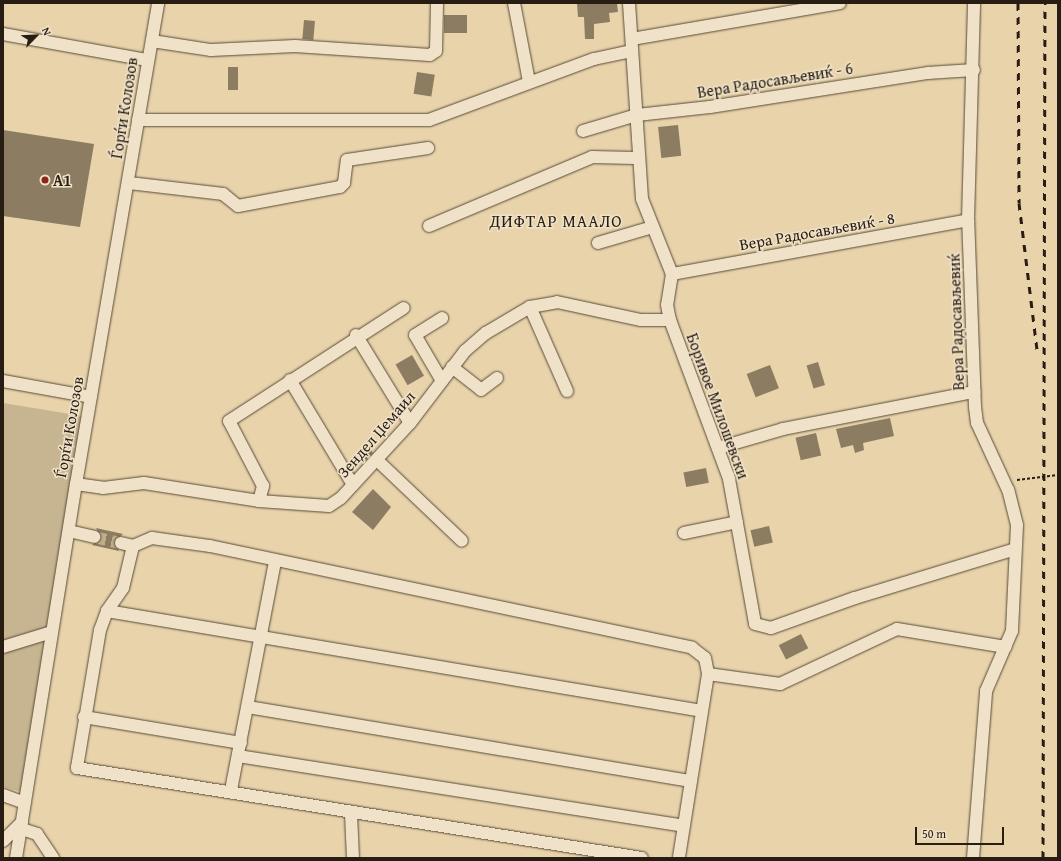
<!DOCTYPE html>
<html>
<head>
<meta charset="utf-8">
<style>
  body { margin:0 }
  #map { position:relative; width:1061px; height:861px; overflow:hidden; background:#e8d3aa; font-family:"Gentium Book Plus",serif }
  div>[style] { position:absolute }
  .green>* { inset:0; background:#c7b490 }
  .building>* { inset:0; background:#8b7c62; transform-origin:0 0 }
  .minor-tunnel>* { height:12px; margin-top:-6px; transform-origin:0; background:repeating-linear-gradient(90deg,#c1af8c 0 12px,transparent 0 18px) }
  .path>* { height:2px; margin-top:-1px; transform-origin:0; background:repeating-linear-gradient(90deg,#271d13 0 3px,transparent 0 5px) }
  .roads { filter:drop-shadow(0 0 1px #574a39) drop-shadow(0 0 1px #574a39) }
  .minor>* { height:12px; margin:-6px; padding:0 6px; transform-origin:6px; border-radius:6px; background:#f0e2c8 }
  .rail>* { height:3px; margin-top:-1.5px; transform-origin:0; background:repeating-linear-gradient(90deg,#271d13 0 7px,transparent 0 14px) }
  .dots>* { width:11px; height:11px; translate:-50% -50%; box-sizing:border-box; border:2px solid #f0e2c8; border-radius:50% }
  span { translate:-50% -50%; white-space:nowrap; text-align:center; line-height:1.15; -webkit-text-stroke:3px #f0e2c8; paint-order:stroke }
  .street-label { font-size:16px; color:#271d13 }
  .poi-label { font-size:16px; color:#271d13; font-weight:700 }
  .left { translate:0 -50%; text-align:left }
  .neighbourhood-label { font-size:17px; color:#271d13; letter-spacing:1px }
  .frame { position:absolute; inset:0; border:4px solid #271d13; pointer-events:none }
  .north { position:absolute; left:16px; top:16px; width:40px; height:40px; -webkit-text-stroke:3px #f0e2c8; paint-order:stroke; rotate:66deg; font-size:11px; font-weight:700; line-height:16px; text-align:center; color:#271d13 }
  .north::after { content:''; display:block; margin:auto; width:14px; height:18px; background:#271d13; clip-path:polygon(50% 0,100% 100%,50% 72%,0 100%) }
  .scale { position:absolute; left:915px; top:827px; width:89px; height:18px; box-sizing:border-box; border:2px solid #271d13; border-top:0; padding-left:5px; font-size:12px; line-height:14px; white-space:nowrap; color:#271d13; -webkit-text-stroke:3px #f0e2c8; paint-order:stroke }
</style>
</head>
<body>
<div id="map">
  <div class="green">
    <div style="clip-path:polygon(3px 403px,88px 417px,26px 793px,3px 787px)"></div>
  </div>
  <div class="building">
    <div style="clip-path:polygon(577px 3px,617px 3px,618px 12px,609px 13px,610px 22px,594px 24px,594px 39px,585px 39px,584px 17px,578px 17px)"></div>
    <div style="left:444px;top:15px;width:23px;height:18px"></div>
    <div style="left:304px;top:20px;width:11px;height:19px;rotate:5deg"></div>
    <div style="left:228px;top:67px;width:10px;height:23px"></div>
    <div style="left:417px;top:72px;width:18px;height:22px;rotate:9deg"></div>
    <div style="left:678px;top:125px;width:31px;height:20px;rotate:84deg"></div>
    <div style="clip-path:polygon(3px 130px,94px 144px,80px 227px,3px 216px)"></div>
    <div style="left:412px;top:355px;width:24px;height:19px;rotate:60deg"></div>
    <div style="left:818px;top:362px;width:24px;height:12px;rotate:73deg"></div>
    <div style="left:770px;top:365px;width:25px;height:25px;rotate:69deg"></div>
    <div style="clip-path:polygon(890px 418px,894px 436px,863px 443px,864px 450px,855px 453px,853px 445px,841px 448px,836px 429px)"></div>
    <div style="left:816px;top:433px;width:23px;height:21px;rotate:77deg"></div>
    <div style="clip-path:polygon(369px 447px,373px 453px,366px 460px,361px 454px)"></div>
    <div style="left:706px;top:468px;width:15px;height:23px;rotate:79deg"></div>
    <div style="clip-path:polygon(373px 489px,391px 507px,373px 530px,352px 512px)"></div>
    <div style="left:769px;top:526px;width:17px;height:19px;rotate:77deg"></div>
    <div style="clip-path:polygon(96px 528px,123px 534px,114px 542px,119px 551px,92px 545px,101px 538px)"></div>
    <div style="left:801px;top:634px;width:16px;height:25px;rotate:63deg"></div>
  </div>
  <div class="minor-tunnel">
    <div style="left:94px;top:537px;width:28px;rotate:13deg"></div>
  </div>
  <div class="path">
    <div style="left:1017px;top:480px;width:41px;rotate:-7deg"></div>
  </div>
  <div class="roads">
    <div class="minor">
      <div style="left:514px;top:3px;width:80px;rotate:79.2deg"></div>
      <div style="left:629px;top:3px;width:196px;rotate:86.2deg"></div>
      <div style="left:642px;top:199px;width:81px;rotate:68.2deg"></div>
      <div style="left:672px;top:274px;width:31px;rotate:99deg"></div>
      <div style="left:667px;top:305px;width:15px;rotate:79deg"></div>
      <div style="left:670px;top:320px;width:170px;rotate:69.6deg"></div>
      <div style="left:729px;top:479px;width:147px;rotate:79.8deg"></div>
      <div style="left:755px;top:624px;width:16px;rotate:14deg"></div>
      <div style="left:771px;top:628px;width:89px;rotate:-19.7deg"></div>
      <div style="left:855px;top:598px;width:167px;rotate:-17deg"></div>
      <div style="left:3px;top:34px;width:147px;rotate:10.2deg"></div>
      <div style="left:632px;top:39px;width:211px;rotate:-9.8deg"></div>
      <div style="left:152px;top:41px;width:60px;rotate:8.7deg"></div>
      <div style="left:211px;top:50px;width:84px;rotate:-2.7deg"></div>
      <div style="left:295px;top:46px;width:135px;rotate:3.8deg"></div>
      <div style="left:430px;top:55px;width:7px;rotate:-34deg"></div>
      <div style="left:436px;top:51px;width:48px;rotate:-88.8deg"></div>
      <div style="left:138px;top:120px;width:291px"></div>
      <div style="left:429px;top:120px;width:176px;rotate:-20.3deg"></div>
      <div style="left:594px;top:59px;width:39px;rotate:-12deg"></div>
      <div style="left:583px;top:131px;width:56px;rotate:-16.5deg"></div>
      <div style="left:637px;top:115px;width:73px;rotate:-6.3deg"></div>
      <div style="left:710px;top:107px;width:221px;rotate:-8.9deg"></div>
      <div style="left:928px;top:73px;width:46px;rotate:-3.7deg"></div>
      <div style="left:129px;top:183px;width:95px;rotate:6.7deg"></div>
      <div style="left:223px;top:194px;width:19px;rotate:39deg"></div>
      <div style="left:238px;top:206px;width:104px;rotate:-10.6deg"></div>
      <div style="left:340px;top:187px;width:6px;rotate:-45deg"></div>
      <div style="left:344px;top:183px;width:23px;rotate:-83deg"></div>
      <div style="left:347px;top:160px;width:82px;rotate:-8.4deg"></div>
      <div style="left:429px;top:226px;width:177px;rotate:-22.9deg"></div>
      <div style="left:592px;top:157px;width:45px;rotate:1.3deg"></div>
      <div style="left:598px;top:243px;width:57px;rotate:-16.2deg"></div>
      <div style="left:672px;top:274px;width:301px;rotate:-10.3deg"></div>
      <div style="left:530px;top:307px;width:92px;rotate:66.2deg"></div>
      <div style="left:356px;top:335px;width:103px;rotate:58.5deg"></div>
      <div style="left:452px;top:367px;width:37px;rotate:38deg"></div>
      <div style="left:481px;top:390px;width:20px;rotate:-37deg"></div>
      <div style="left:290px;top:380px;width:122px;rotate:59deg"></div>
      <div style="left:3px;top:381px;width:89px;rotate:10.3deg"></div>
      <div style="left:442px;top:381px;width:53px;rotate:-120.4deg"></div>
      <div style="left:415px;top:335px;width:32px;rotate:-32deg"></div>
      <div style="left:718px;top:448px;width:68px;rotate:-16.3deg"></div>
      <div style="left:783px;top:429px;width:195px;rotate:-11deg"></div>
      <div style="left:377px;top:460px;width:117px;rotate:43.6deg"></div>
      <div style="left:76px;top:484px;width:27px;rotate:8deg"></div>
      <div style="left:103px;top:488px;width:41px;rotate:-7deg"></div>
      <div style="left:144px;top:483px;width:116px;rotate:8.9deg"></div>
      <div style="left:259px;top:501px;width:70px;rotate:4.1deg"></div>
      <div style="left:329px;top:506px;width:14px;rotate:-34deg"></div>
      <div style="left:341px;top:498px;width:102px;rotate:-47.4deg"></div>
      <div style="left:410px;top:423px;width:91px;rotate:-52.6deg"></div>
      <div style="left:465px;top:351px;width:28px;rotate:-41deg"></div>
      <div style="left:486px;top:333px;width:51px;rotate:-30.6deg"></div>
      <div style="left:530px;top:307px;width:27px;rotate:-10deg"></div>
      <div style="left:557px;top:302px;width:86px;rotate:12.1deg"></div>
      <div style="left:641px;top:320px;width:29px"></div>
      <div style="left:259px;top:501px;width:16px;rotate:-75deg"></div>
      <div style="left:263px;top:486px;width:73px;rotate:-117.6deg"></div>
      <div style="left:229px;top:421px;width:208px;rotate:-32.9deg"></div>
      <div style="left:69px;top:531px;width:26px;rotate:13deg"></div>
      <div style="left:684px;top:533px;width:54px;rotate:-11.7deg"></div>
      <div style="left:121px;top:543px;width:12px;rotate:14deg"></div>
      <div style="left:133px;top:546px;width:21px;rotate:-23deg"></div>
      <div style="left:152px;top:538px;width:59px;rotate:7.9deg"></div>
      <div style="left:210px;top:546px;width:493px;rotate:11.9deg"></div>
      <div style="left:692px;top:648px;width:16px;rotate:38deg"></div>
      <div style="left:705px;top:658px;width:16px;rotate:79deg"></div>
      <div style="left:708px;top:674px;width:186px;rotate:99deg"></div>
      <div style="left:133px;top:546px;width:43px;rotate:103.4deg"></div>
      <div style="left:123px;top:588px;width:28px;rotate:125deg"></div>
      <div style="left:107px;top:611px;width:20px;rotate:110deg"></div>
      <div style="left:100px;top:630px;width:140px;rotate:99.5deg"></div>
      <div style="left:77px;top:768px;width:572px;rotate:9.05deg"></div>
      <div style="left:107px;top:611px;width:603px;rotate:9.54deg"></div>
      <div style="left:3px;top:647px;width:51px;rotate:-17deg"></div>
      <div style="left:708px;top:674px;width:73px;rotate:7.9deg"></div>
      <div style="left:780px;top:684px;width:129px;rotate:-25.2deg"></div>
      <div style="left:897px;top:629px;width:110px;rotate:9.4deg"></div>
      <div style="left:248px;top:707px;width:449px;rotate:9.5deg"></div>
      <div style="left:84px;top:717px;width:159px;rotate:9.4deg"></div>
      <div style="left:238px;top:756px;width:451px;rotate:8.9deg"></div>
      <div style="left:231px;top:790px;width:232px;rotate:-79.1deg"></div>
      <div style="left:3px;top:795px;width:23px;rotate:20deg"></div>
      <div style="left:351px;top:814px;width:44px;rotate:87.4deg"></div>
      <div style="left:22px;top:829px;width:16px;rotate:18deg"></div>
      <div style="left:37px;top:834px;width:29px;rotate:56deg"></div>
      <div style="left:3px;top:841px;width:27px;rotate:-45deg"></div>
      <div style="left:16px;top:858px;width:379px;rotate:-80.9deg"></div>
      <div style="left:76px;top:484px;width:488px;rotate:-80.3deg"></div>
      <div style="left:973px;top:858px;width:168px;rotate:-85.5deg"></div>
      <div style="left:986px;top:691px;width:65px;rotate:-66.6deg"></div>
      <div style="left:1012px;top:631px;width:106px;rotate:-87.3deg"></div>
      <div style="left:1017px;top:525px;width:36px;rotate:-104deg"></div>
      <div style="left:1008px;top:490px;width:74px;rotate:-114.8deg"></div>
      <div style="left:977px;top:423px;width:16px;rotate:-97deg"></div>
      <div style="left:975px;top:407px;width:187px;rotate:-92.1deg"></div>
      <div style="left:968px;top:220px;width:217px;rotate:-88.4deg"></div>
    </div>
  </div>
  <div class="rail">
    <div style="left:1018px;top:3px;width:200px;rotate:89.7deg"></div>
    <div style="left:1019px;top:203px;width:148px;rotate:83deg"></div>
    <div style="left:1043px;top:858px;width:855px;rotate:-89.87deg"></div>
  </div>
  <div class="dots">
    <div style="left:45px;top:180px;background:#8f2418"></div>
  </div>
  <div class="street-label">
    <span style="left:775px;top:80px;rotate:-9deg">Вера Радосављевиќ - 6</span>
    <span style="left:124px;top:108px;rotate:-81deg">Ѓорѓи Колозов</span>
    <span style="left:817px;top:231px;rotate:-10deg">Вера Радосављевиќ - 8</span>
    <span style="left:956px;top:322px;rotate:-92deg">Вера Радосављевиќ</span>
    <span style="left:718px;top:406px;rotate:70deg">Боривое Милошевски</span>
    <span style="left:69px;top:427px;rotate:-80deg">Ѓорѓи Колозов</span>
    <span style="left:376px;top:434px;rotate:-49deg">Зендел Џемаил</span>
  </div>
  <div class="poi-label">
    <span class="left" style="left:53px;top:180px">А1</span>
  </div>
  <div class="neighbourhood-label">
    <span style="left:556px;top:221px">ДИФТАР МААЛО</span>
  </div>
  <div class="frame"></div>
  <div class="north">N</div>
  <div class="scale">50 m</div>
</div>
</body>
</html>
